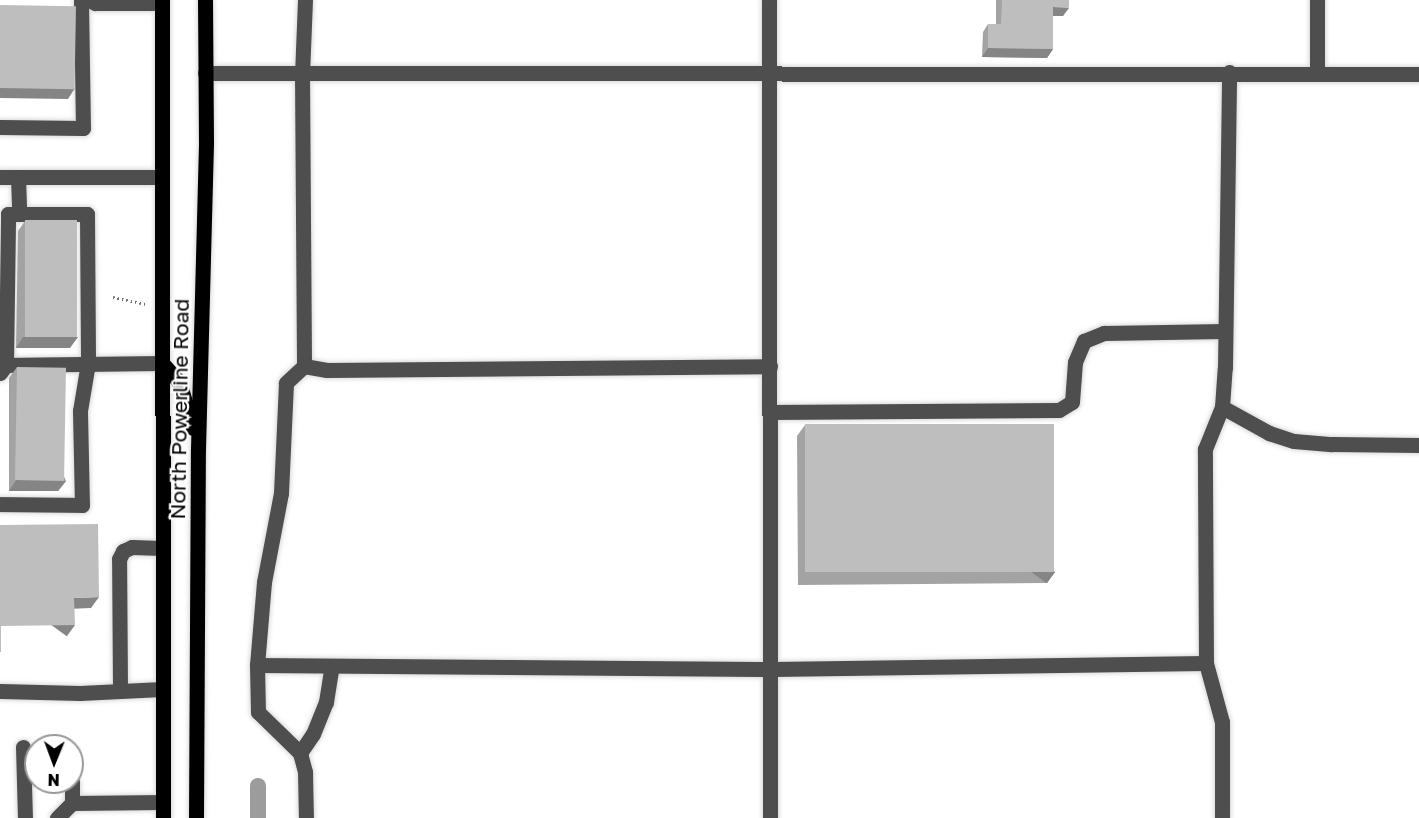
<!DOCTYPE html>
<html>
<head>
<meta charset="utf-8">
<style>
  body { margin:0 }
  #map { position:relative; width:1419px; height:818px; overflow:hidden; background:#fff; font-family:"Golos Text",sans-serif }
  div>[style] { position:absolute }
  .canal>* { height:16px; margin:-8px; padding:0 8px; transform-origin:8px; border-radius:8px; background:#9c9c9c }
  .path>* { height:3px; margin-top:-1.5px; transform-origin:0; background:repeating-linear-gradient(90deg,#707070 0 1.5px,transparent 0 4.5px) }
  .roads { filter:drop-shadow(0 0 2px #dbdbdb) drop-shadow(0 0 2px #dbdbdb) }
  .minor>* { height:15px; margin:-7.5px; padding:0 7.5px; transform-origin:7.5px; border-radius:7.5px; background:#4e4e4e }
  .major>* { height:15px; margin:-7.5px; padding:0 7.5px; transform-origin:7.5px; border-radius:7.5px; background:#000 }
  .wall>* { inset:0; background:#a3a3a3 }
  .shaded-wall>* { inset:0; background:#858585; transform-origin:0 0 }
  .building>* { inset:0; background:#bebebe; transform-origin:0 0 }
  span { translate:-50% -50%; white-space:nowrap; text-align:center; line-height:1.15; -webkit-text-stroke:4.5px #fff; paint-order:stroke }
  .street-label { font-size:21px; color:#000 }
  .north { position:absolute; left:24px; top:734px; width:60px; height:60px; box-sizing:border-box; background:#fff; border:2px solid #999; border-radius:50%; rotate:181deg; font-size:16px; font-weight:700; line-height:24px; text-align:center; color:#000 }
  .north::after { content:''; display:block; margin:auto; width:21px; height:27px; background:#000; clip-path:polygon(50% 0,100% 100%,50% 72%,0 100%) }
</style>
</head>
<body>
<div id="map">
  <div class="canal">
    <div style="left:258px;top:786px;width:32px;rotate:90deg"></div>
  </div>
  <div class="path">
    <div style="left:113px;top:297px;width:33px;rotate:12deg"></div>
  </div>
  <div class="roads">
    <div class="minor">
      <div style="left:89px;top:0;width:7px;rotate:27deg"></div>
      <div style="left:95px;top:3px;width:67px"></div>
      <div style="left:305px;top:0;width:74px;rotate:92.3deg"></div>
      <div style="left:302px;top:74px;width:292px;rotate:89.6deg"></div>
      <div style="left:304px;top:366px;width:25px;rotate:137deg"></div>
      <div style="left:286px;top:383px;width:110px;rotate:92.6deg"></div>
      <div style="left:281px;top:493px;width:91px;rotate:100.8deg"></div>
      <div style="left:264px;top:582px;width:83px;rotate:94.8deg"></div>
      <div style="left:257px;top:665px;width:47px;rotate:88.8deg"></div>
      <div style="left:258px;top:712px;width:59px;rotate:44.3deg"></div>
      <div style="left:300px;top:753px;width:20px;rotate:75deg"></div>
      <div style="left:305px;top:772px;width:46px;rotate:88.8deg"></div>
      <div style="left:769px;top:0;width:818px;rotate:89.93deg"></div>
      <div style="left:1317px;top:72px;width:72px;rotate:-90deg"></div>
      <div style="left:205px;top:73px;width:1214px;rotate:0.05deg"></div>
      <div style="left:0;top:127px;width:83px;rotate:0.7deg"></div>
      <div style="left:83px;top:128px;width:128px;rotate:-90.9deg"></div>
      <div style="left:0;top:177px;width:162px"></div>
      <div style="left:18px;top:177px;width:37px;rotate:88deg"></div>
      <div style="left:0;top:365px;width:162px;rotate:-0.7deg"></div>
      <div style="left:304px;top:366px;width:23px;rotate:10deg"></div>
      <div style="left:327px;top:370px;width:443px;rotate:-0.5deg"></div>
      <div style="left:0;top:373px;width:10px;rotate:-53deg"></div>
      <div style="left:6px;top:365px;width:151px;rotate:-89.2deg"></div>
      <div style="left:8px;top:214px;width:79px"></div>
      <div style="left:87px;top:214px;width:149px;rotate:89.6deg"></div>
      <div style="left:88px;top:363px;width:49px;rotate:99.5deg"></div>
      <div style="left:80px;top:411px;width:94px;rotate:88.8deg"></div>
      <div style="left:82px;top:505px;width:82px;rotate:-179.3deg"></div>
      <div style="left:1222px;top:407px;width:54px;rotate:29deg"></div>
      <div style="left:1269px;top:433px;width:26px;rotate:18deg"></div>
      <div style="left:1294px;top:441px;width:38px;rotate:5deg"></div>
      <div style="left:1332px;top:444px;width:87px;rotate:0.7deg"></div>
      <div style="left:770px;top:412px;width:289px;rotate:-0.4deg"></div>
      <div style="left:1059px;top:410px;width:15px;rotate:-32deg"></div>
      <div style="left:1072px;top:402px;width:40px;rotate:-85.7deg"></div>
      <div style="left:1075px;top:362px;width:23px;rotate:-67deg"></div>
      <div style="left:1084px;top:341px;width:22px;rotate:-22deg"></div>
      <div style="left:1104px;top:333px;width:121px;rotate:-0.9deg"></div>
      <div style="left:257px;top:665px;width:515px;rotate:0.45deg"></div>
      <div style="left:772px;top:669px;width:434px;rotate:-0.8deg"></div>
      <div style="left:120px;top:689px;width:130px;rotate:-90.4deg"></div>
      <div style="left:119px;top:559px;width:9px;rotate:-63deg"></div>
      <div style="left:123px;top:551px;width:10px;rotate:-24deg"></div>
      <div style="left:132px;top:547px;width:30px;rotate:2deg"></div>
      <div style="left:0;top:691px;width:80px;rotate:1.4deg"></div>
      <div style="left:80px;top:693px;width:82px;rotate:-2.8deg"></div>
      <div style="left:23px;top:747px;width:71px;rotate:88.4deg"></div>
      <div style="left:300px;top:753px;width:23px;rotate:-56deg"></div>
      <div style="left:313px;top:734px;width:35px;rotate:-68deg"></div>
      <div style="left:326px;top:702px;width:36px;rotate:-81deg"></div>
      <div style="left:72px;top:782px;width:21px;rotate:90deg"></div>
      <div style="left:57px;top:818px;width:21px;rotate:-45deg"></div>
      <div style="left:72px;top:803px;width:91px;rotate:-0.6deg"></div>
      <div style="left:1222px;top:818px;width:96px;rotate:-90deg"></div>
      <div style="left:1222px;top:722px;width:61px;rotate:-105.2deg"></div>
      <div style="left:1206px;top:663px;width:214px;rotate:-90.3deg"></div>
      <div style="left:1205px;top:449px;width:45px;rotate:-68deg"></div>
      <div style="left:1222px;top:407px;width:39px;rotate:-86deg"></div>
      <div style="left:1225px;top:368px;width:296px;rotate:-89.2deg"></div>
    </div>
    <div class="major">
      <div style="left:162px;top:0;width:818px;rotate:89.93deg"></div>
      <div style="left:162px;top:363px;width:25px;rotate:48deg"></div>
      <div style="left:179px;top:382px;width:48px;rotate:73.1deg"></div>
      <div style="left:196px;top:818px;width:369px;rotate:-89.7deg"></div>
      <div style="left:198px;top:449px;width:307px;rotate:-88.5deg"></div>
      <div style="left:206px;top:142px;width:142px;rotate:-90.4deg"></div>
    </div>
  </div>
  <div class="wall">
    <div style="clip-path:polygon(996px 0,1069px 0,1063px 16px,1053px 16px,1053px 49px,1047px 58px,982px 57px,983px 32px,988px 24px,996px 24px)"></div>
    <div style="clip-path:polygon(25px 221px,70px 348px,16px 348px,18px 231px)"></div>
    <div style="clip-path:polygon(17px 367px,66px 481px,58px 491px,9px 491px,9px 378px)"></div>
    <div style="clip-path:polygon(805px 425px,1055px 572px,1047px 583px,798px 585px,797px 436px)"></div>
  </div>
  <div class="shaded-wall">
    <div style="clip-path:polygon(1053px 7px,1069px 8px,1063px 16px,1048px 16px)"></div>
    <div style="clip-path:polygon(988px 48px,1053px 49px,1047px 58px,982px 57px)"></div>
    <div style="clip-path:polygon(0 88px,75px 88px,68px 99px,0 98px)"></div>
    <div style="clip-path:polygon(23px 337px,78px 337px,70px 348px,16px 348px)"></div>
    <div style="clip-path:polygon(16px 480px,66px 481px,58px 491px,9px 491px)"></div>
    <div style="left:1055px;top:572px;width:14px;height:249px;rotate:126deg"></div>
    <div style="clip-path:polygon(99px 597px,91px 608px,67px 609px,74px 598px)"></div>
    <div style="left:75px;top:625px;width:14px;height:74px;rotate:126deg"></div>
  </div>
  <div class="building">
    <div style="clip-path:polygon(1002px 0,1069px 0,1069px 8px,1053px 7px,1053px 49px,988px 48px,988px 24px,1001px 24px)"></div>
    <div style="left:0;top:5px;width:76px;height:83px;rotate:1deg"></div>
    <div style="left:77px;top:220px;width:117px;height:52px;rotate:90deg"></div>
    <div style="left:17px;top:367px;width:49px;height:113px;rotate:1deg"></div>
    <div style="left:1054px;top:424px;width:148px;height:249px;rotate:90deg"></div>
    <div style="clip-path:polygon(98px 524px,99px 597px,74px 598px,75px 625px,1px 626px,1px 652px,0 652px,0 525px)"></div>
  </div>
  <div class="street-label">
    <span style="left:179px;top:409px;rotate:-89deg">North Powerline Road</span>
  </div>
  <div class="north">N</div>
</div>
</body>
</html>
